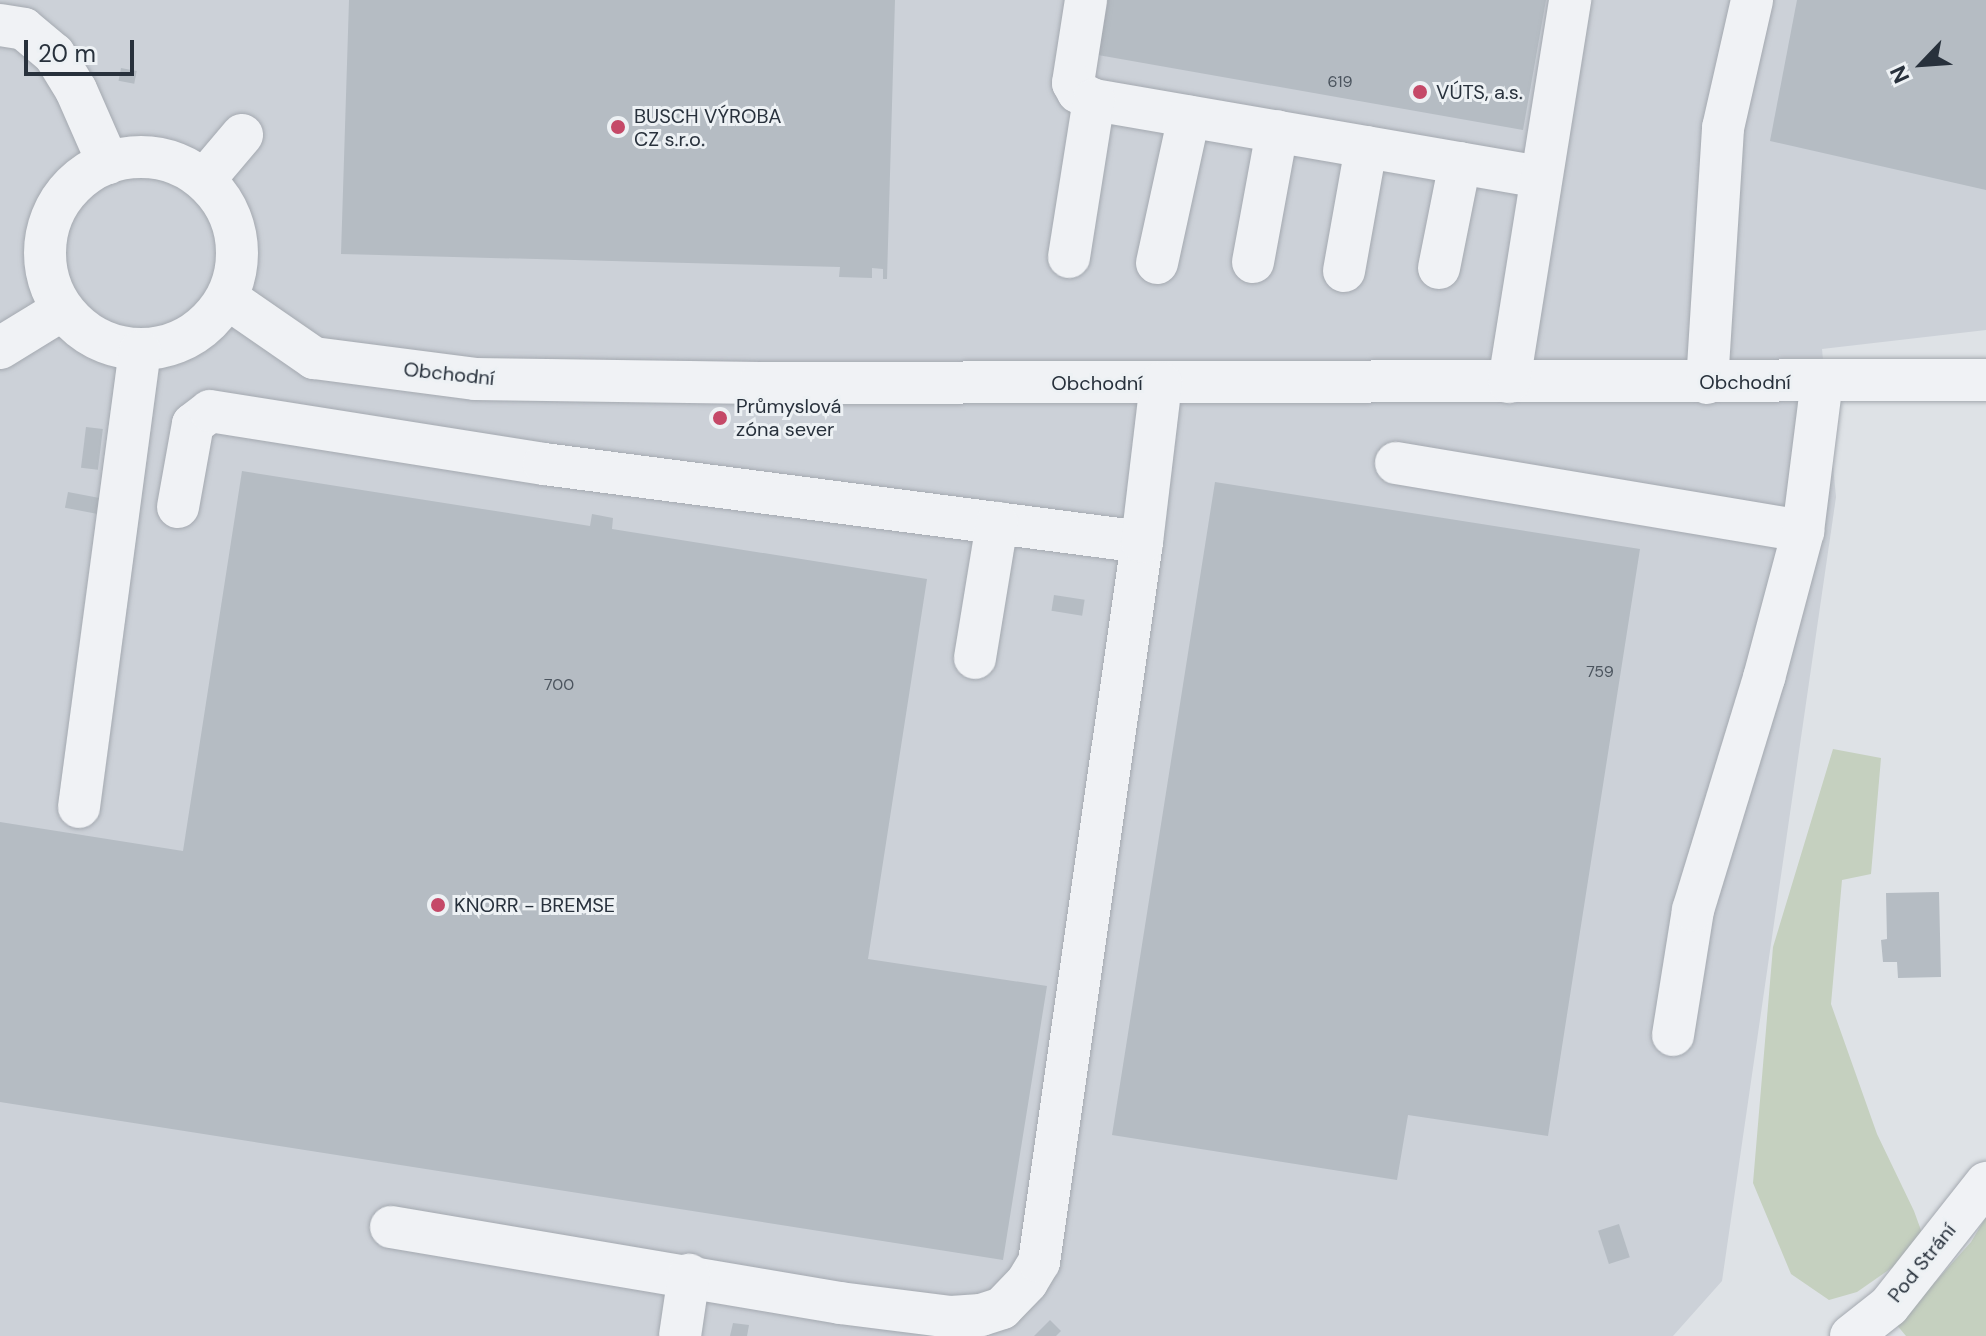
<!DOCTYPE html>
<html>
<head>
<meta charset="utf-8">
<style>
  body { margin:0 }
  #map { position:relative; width:1986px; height:1336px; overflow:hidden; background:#dee2e6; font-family:"DM Sans",sans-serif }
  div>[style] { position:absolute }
  .built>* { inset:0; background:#ccd1d8 }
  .green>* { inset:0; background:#c5d0bf }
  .building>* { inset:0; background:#b5bcc3; transform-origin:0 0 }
  .roads { filter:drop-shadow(0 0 2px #a4a9b0) drop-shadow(0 0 2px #a4a9b0) }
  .minor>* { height:42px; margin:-21px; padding:0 21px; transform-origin:21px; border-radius:21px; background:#f0f2f5 }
  .minor>.ring { margin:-21px; padding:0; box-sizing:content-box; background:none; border:42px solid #f0f2f5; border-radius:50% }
  .dots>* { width:22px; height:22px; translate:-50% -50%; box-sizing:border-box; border:4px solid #edf1f4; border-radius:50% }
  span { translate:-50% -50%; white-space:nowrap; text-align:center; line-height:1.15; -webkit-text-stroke:6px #edf1f4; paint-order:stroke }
  .number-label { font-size:16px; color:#4b545e }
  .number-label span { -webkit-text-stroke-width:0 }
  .poi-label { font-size:20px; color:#28313c }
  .left { translate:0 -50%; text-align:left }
  .street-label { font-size:20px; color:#28313c }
  .north { position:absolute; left:1882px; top:24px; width:80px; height:80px; -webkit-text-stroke:6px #edf1f4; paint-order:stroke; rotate:245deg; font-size:22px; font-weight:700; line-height:32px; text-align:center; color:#28313c }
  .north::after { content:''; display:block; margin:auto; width:28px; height:36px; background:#28313c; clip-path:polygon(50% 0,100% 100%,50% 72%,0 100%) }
  .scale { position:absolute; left:24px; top:40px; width:110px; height:36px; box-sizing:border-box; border:4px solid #28313c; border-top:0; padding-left:10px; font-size:24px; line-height:28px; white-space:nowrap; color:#28313c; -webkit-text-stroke:6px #edf1f4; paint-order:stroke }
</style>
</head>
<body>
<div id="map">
  <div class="built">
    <div style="clip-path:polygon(0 0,1986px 0,1986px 330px,1822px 349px,1836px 497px,1722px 1281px,1673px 1336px,0 1336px)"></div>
  </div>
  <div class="green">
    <div style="clip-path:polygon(1833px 749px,1881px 758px,1871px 874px,1842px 880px,1831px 1004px,1877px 1134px,1914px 1211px,1926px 1244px,1857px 1292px,1829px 1300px,1791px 1274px,1753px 1183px,1773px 947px)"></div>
    <div style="clip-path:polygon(1986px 1217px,1986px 1336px,1906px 1336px,1891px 1318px,1937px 1280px,1971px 1242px)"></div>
  </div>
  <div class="building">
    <div style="clip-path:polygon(349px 0,895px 0,887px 279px,883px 279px,883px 269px,872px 268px,872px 278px,839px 277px,840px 267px,341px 254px)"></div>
    <div style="clip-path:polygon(1108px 0,1546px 0,1523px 130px,1098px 55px)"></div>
    <div style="clip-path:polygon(1797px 0,1986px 0,1986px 190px,1770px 141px)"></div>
    <div style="left:121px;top:68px;width:16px;height:13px;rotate:11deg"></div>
    <div style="left:86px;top:427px;width:17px;height:41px;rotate:7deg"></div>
    <div style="clip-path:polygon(242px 471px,590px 526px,592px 514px,613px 518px,612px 529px,927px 579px,868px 959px,1047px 986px,1003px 1260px,0 1102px,0 822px,183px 851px)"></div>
    <div style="clip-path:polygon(1215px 482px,1640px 549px,1548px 1136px,1408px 1115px,1397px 1180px,1112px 1135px)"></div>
    <div style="left:68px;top:492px;width:32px;height:16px;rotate:11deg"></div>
    <div style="left:1054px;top:595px;width:31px;height:16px;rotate:9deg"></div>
    <div style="clip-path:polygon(1939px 892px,1941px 977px,1898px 978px,1897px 962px,1883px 962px,1881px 940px,1887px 939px,1886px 893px)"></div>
    <div style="left:1619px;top:1224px;width:35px;height:22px;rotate:72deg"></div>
    <div style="clip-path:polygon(1050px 1320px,1061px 1331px,1056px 1336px,1034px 1336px)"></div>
    <div style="clip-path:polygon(733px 1323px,749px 1325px,747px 1336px,730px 1336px)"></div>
  </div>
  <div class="roads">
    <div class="minor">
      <div style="left:1086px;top:0;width:84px;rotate:98.9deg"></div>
      <div style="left:1073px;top:83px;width:10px;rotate:61deg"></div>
      <div style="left:1078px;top:92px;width:18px;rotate:27deg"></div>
      <div style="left:1094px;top:100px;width:453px;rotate:9.8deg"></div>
      <div style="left:0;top:25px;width:24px;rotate:9deg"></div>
      <div style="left:24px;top:29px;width:39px;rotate:40deg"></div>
      <div style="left:54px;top:54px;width:42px;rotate:58.6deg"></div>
      <div style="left:76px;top:90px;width:80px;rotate:66.3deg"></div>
      <div class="ring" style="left:45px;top:157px;width:150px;height:150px"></div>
      <div style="left:204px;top:180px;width:59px;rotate:-49.8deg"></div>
      <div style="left:1069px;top:257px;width:159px;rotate:-81deg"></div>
      <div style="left:1253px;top:262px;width:133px;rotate:-79.6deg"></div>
      <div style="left:1157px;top:263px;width:150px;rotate:-77.7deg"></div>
      <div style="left:1439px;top:268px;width:107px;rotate:-78.7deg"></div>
      <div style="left:1344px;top:271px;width:126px;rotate:-79.9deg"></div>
      <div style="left:227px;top:298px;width:106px;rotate:34.6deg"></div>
      <div style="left:314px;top:358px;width:162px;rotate:7.4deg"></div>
      <div style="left:475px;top:379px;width:285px;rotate:0.8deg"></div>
      <div style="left:760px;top:383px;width:1226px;rotate:-0.14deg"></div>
      <div style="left:0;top:348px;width:73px;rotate:-31.5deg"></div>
      <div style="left:1509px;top:382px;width:387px;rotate:-80.9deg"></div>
      <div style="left:1707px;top:383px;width:256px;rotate:-86.4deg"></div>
      <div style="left:1723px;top:128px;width:131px;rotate:-77.2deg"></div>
      <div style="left:1396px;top:463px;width:413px;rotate:9.5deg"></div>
      <div style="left:178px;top:507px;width:84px;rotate:-79.8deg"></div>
      <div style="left:193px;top:424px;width:21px;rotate:-37deg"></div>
      <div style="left:210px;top:411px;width:338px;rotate:9deg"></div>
      <div style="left:544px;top:464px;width:603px;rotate:7.43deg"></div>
      <div style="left:975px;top:658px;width:137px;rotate:-80.7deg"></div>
      <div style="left:79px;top:807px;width:460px;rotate:-82.4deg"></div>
      <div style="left:1673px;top:1035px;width:127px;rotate:-80.9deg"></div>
      <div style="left:1693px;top:910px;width:243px;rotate:-73deg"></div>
      <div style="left:1764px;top:678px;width:152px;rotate:-75.1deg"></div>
      <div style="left:1803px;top:531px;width:151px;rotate:-82.8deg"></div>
      <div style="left:391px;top:1227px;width:455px;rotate:9.6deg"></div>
      <div style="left:840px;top:1303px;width:112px;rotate:7.2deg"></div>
      <div style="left:951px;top:1317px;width:30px;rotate:-4deg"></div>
      <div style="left:981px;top:1315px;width:22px;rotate:-18deg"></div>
      <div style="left:1002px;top:1308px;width:36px;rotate:-46deg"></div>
      <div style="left:1027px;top:1282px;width:23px;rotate:-59deg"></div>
      <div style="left:1039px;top:1262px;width:727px;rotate:-81.86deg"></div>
      <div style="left:1142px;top:542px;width:160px;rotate:-83.2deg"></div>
      <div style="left:680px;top:1336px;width:62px;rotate:-81.6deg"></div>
      <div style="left:1851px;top:1336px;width:48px;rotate:-38.3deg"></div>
      <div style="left:1889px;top:1306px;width:157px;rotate:-51.7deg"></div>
    </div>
  </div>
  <div class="dots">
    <div style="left:1420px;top:92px;background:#c54968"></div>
    <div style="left:618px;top:127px;background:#c54968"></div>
    <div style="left:720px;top:418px;background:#c54968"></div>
    <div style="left:438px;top:905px;background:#c54968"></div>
  </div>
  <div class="number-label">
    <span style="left:1340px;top:82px">619</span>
    <span style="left:1600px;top:672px">759</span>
    <span style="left:559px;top:685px">700</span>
  </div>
  <div class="poi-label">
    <span class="left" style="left:1436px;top:92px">VÚTS, a.s.</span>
    <span class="left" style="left:634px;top:128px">BUSCH VÝROBA<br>CZ s.r.o.</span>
    <span class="left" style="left:736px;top:418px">Průmyslová<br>zóna sever</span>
    <span class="left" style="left:454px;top:905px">KNORR - BREMSE</span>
  </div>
  <div class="street-label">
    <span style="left:449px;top:374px;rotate:6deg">Obchodní</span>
    <span style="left:1745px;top:382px">Obchodní</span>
    <span style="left:1097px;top:383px">Obchodní</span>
    <span style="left:1922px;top:1263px;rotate:-51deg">Pod Strání</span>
  </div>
  <div class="north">N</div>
  <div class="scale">20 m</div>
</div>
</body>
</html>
